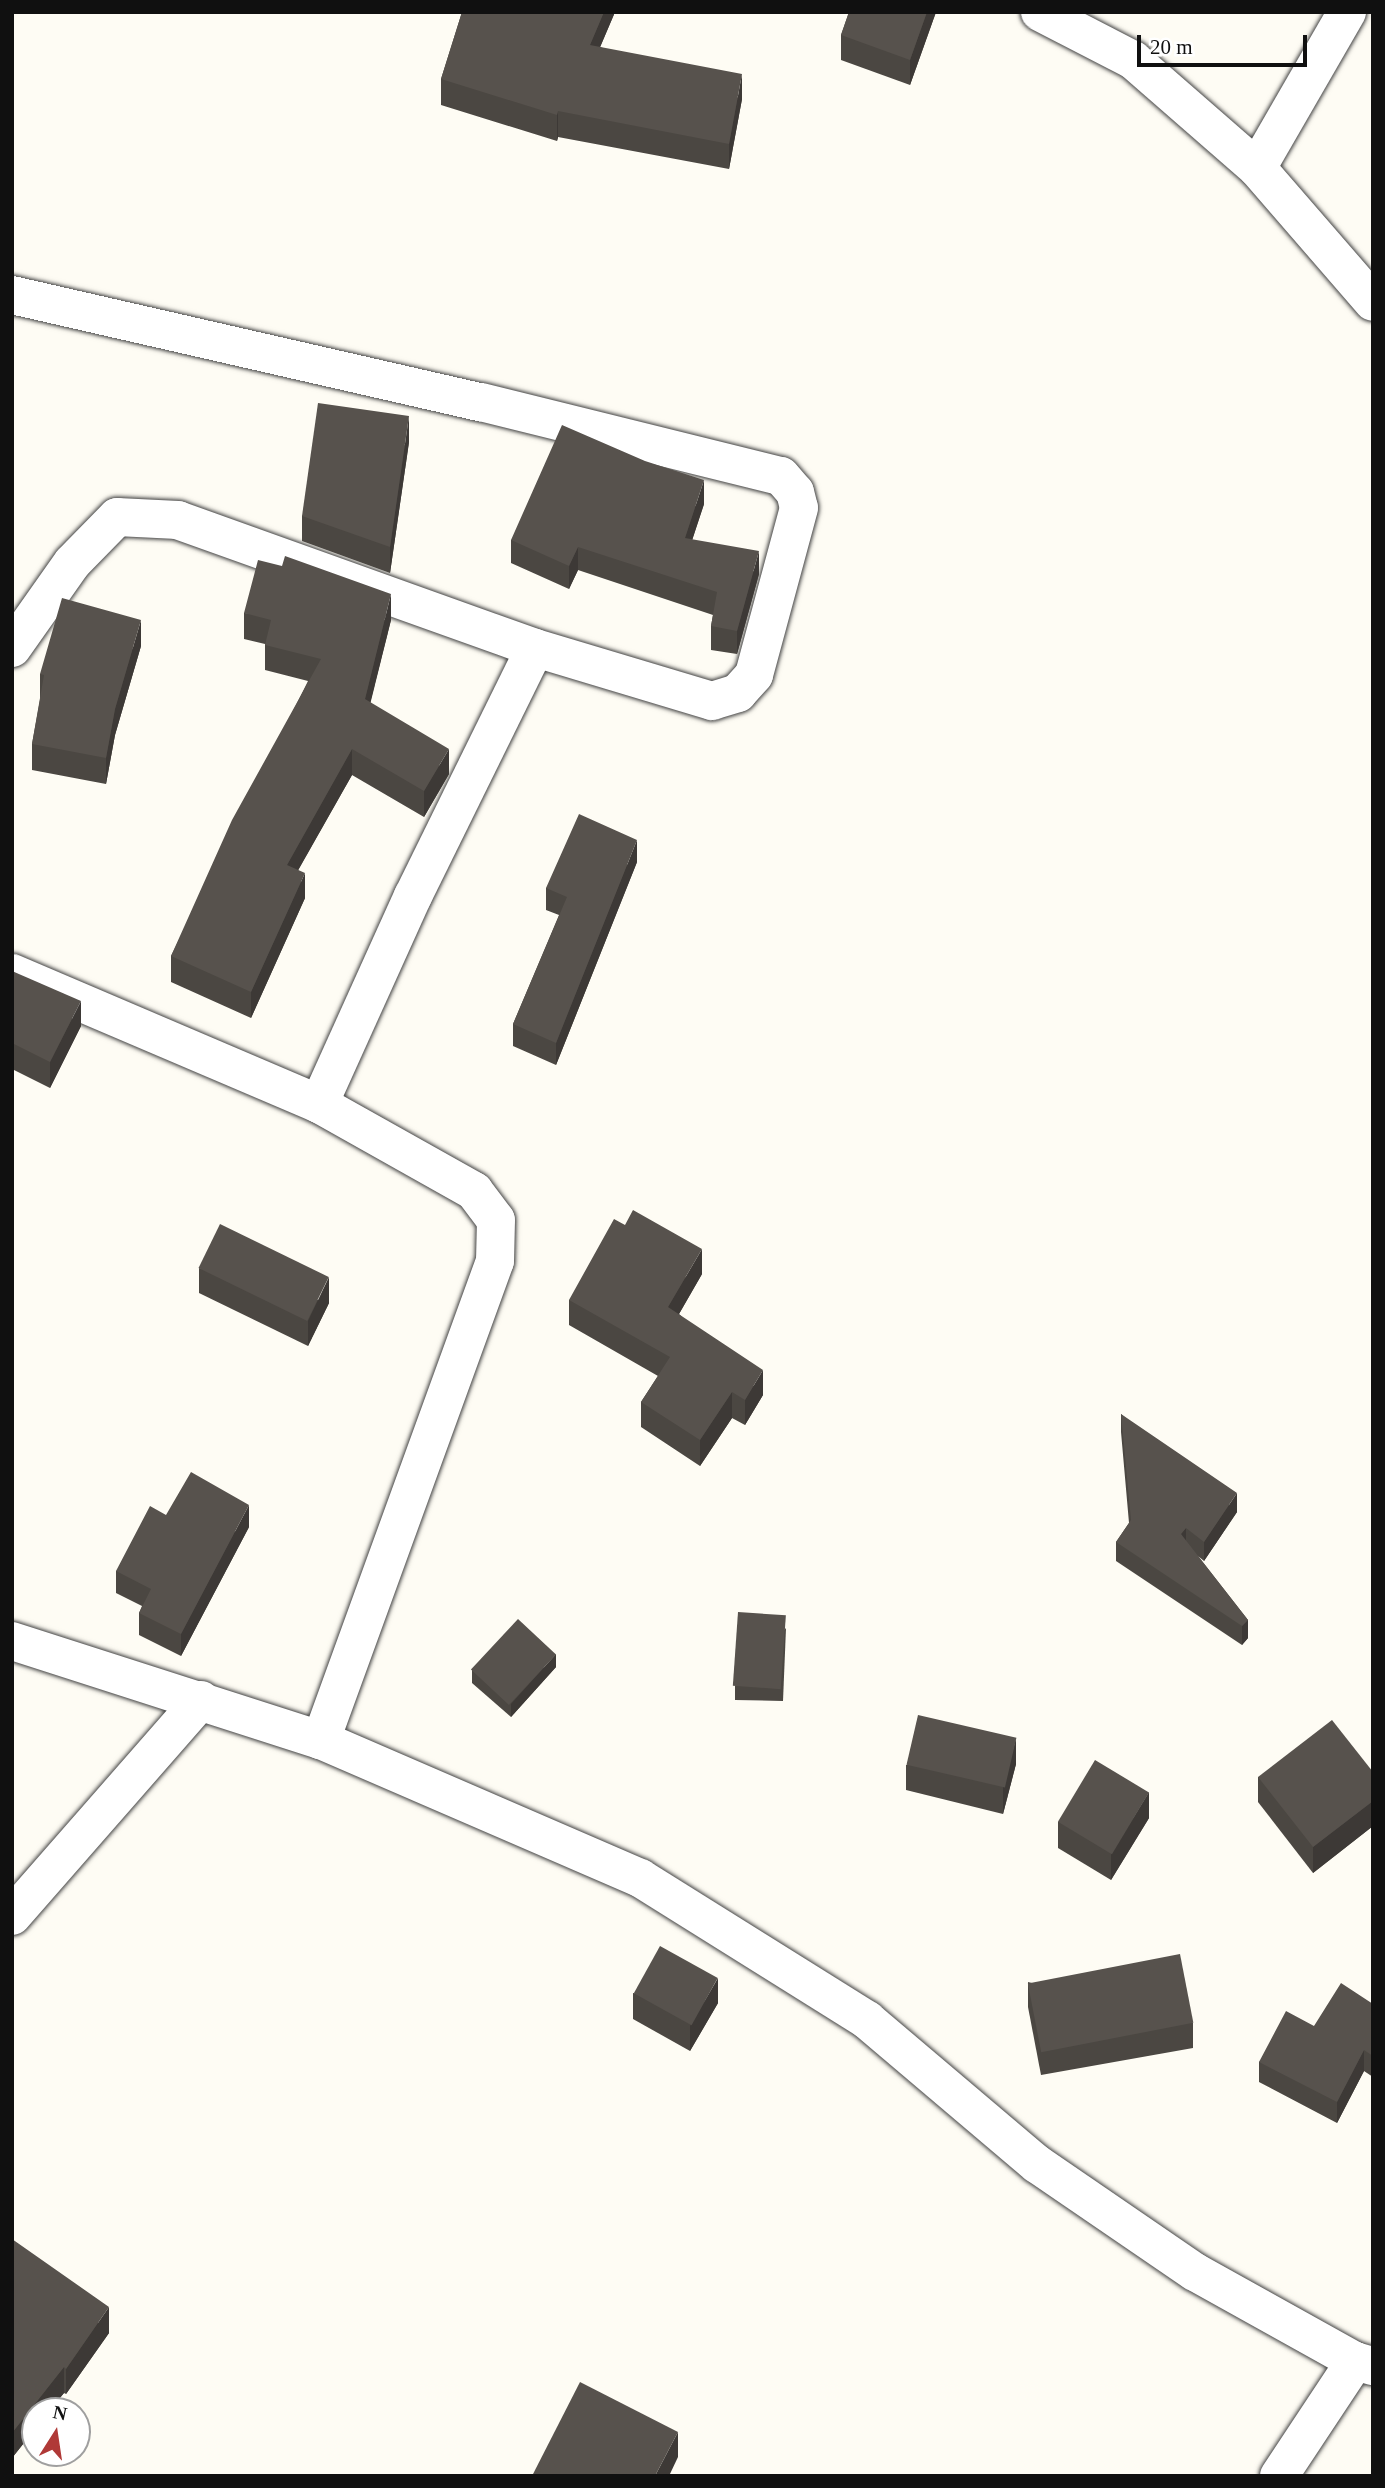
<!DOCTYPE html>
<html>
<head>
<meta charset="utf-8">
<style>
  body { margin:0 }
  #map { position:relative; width:1385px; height:2488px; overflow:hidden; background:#fefcf4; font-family:Georgia,serif }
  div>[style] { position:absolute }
  .roads { filter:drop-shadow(0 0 2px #434343) drop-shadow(0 0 2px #434343) }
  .minor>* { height:38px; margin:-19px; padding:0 19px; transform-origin:19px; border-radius:19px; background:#fff }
  .wall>* { inset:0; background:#4b4742 }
  .shaded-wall>* { inset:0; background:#3d3936 }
  .building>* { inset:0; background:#57524d; transform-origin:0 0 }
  span { translate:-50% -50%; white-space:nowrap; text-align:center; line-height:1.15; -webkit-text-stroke:7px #fff; paint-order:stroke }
  .frame { position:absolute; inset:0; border:14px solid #101010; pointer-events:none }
  .north { position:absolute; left:21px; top:2397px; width:70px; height:70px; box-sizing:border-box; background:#fff; border:2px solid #9f9f9f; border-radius:50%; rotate:12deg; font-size:19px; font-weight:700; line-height:28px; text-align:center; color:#101010 }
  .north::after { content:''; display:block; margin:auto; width:24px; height:32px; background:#b03937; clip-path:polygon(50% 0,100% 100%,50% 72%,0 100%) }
  .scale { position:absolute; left:1137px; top:35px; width:170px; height:32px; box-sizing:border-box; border:4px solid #101010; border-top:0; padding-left:9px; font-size:21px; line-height:24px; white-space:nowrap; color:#101010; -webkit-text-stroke:5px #fff; paint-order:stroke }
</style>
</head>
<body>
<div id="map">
  <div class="roads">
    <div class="minor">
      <div style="left:1040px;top:12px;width:105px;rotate:27.3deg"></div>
      <div style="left:1133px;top:60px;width:164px;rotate:41.1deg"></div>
      <div style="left:1257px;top:168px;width:177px;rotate:49.1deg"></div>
      <div style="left:1257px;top:168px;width:180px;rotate:-60deg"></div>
      <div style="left:12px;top:295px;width:481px;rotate:12.9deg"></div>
      <div style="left:481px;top:402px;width:309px;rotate:13.9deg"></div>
      <div style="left:781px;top:476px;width:21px;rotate:49deg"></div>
      <div style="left:795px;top:492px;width:16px;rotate:76deg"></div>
      <div style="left:799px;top:508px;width:173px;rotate:105.1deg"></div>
      <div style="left:754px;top:675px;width:24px;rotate:132deg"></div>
      <div style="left:738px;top:693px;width:27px;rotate:163deg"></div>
      <div style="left:712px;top:701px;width:185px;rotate:-163.3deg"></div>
      <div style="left:535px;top:648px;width:379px;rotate:-160.3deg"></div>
      <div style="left:178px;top:520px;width:61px;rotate:-177.2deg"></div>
      <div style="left:117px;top:517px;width:64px;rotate:134.4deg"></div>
      <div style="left:72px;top:563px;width:104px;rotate:125.2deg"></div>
      <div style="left:12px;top:973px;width:334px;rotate:23.1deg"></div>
      <div style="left:319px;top:1104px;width:178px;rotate:29.3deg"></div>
      <div style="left:474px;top:1191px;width:36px;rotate:53deg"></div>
      <div style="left:496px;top:1220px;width:41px;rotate:91.4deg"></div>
      <div style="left:495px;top:1261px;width:510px;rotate:109.96deg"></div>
      <div style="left:319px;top:1104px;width:228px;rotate:-65.7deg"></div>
      <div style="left:413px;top:896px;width:276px;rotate:-63.8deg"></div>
      <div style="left:12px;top:1641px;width:324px;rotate:17.8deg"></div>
      <div style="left:321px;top:1740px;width:348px;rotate:23.4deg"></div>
      <div style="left:640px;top:1878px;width:268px;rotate:32deg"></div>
      <div style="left:867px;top:2020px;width:223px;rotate:40.3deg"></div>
      <div style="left:1037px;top:2164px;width:191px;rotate:34.4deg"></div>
      <div style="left:1195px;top:2272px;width:183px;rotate:29.1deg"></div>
      <div style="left:1355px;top:2361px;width:19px;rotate:16deg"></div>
      <div style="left:12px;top:1916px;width:287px;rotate:-48.8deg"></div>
      <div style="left:1279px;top:2476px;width:138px;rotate:-56.5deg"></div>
    </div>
  </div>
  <div class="wall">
    <div style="clip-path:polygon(462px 12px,615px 12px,600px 47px,742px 99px,729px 169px,558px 137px,557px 141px,441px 105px,441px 79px)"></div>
    <div style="clip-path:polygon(849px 12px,936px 12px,910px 85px,841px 60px,841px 35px)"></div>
    <div style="clip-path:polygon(409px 442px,390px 573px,302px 541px,302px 516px)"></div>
    <div style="clip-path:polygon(704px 504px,692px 540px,759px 574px,737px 654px,711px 650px,711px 626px,713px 615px,578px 570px,569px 589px,511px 563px,511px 540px)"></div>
    <div style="clip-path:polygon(244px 613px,391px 620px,370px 703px,449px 774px,424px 817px,352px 775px,298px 870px,305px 898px,251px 1018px,171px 982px,171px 956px,308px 681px,265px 670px,265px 644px,244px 639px)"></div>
    <div style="clip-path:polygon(141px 646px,115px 735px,106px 784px,32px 770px,32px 744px,40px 700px,40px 674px)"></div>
    <div style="clip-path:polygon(637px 862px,556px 1065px,513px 1046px,513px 1024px,559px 915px,546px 910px,546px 888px)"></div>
    <div style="clip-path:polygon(12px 971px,81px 1026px,50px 1088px,12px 1069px)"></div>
    <div style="clip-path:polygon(199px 1268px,329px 1303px,308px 1346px,199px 1293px)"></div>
    <div style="clip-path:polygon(702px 1274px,679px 1314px,763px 1395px,745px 1425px,732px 1418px,700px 1466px,641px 1427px,641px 1402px,658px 1376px,569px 1325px,569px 1300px)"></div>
    <div style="clip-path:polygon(1121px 1414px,1237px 1512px,1204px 1561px,1198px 1556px,1248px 1620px,1248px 1638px,1242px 1645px,1116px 1561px,1116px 1542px,1129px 1523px,1121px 1432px)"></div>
    <div style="clip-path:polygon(249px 1527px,181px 1656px,139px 1635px,139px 1613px,142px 1606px,116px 1593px,116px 1571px)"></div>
    <div style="clip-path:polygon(786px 1628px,783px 1701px,735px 1700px,735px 1686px)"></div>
    <div style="clip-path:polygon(556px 1667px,511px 1717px,472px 1683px,472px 1670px)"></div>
    <div style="clip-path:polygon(1016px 1764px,1003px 1814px,906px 1790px,906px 1765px)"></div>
    <div style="clip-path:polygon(1373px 1772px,1373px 1826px,1313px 1873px,1258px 1802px,1258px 1777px)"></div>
    <div style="clip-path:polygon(1149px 1818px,1111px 1880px,1058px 1848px,1058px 1822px)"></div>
    <div style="clip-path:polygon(1028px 1982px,1193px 2023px,1193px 2048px,1041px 2075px,1028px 2007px)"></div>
    <div style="clip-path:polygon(633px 1993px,718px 2003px,690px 2051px,633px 2019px)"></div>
    <div style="clip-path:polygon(1373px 2004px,1373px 2077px,1364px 2071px,1337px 2123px,1259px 2082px,1259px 2062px,1314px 2026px)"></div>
    <div style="clip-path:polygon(12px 2239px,109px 2333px,66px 2394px,64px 2393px,49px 2411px,35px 2411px,35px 2429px,12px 2458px)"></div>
  </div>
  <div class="shaded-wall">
    <div style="clip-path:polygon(604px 12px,615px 12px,590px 71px,590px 45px)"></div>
    <div style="clip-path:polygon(927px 12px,936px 12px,910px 85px,910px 60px)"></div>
    <div style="clip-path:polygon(742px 74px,742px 99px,729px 169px,729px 144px)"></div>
    <div style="clip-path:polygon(558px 111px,558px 137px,557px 141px,557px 115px)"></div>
    <div style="clip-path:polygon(409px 416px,409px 442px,390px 573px,390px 547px)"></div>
    <div style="clip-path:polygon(704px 480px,704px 504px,685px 562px,685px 538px)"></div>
    <div style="clip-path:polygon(578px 547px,578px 570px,569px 589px,569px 566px)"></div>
    <div style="clip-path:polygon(759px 551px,759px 574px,737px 654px,737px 631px)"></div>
    <div style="clip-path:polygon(391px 594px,391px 620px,365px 725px,365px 699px)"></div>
    <div style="clip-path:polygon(141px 620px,141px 646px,115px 735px,106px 784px,106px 758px,115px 709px)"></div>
    <div style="clip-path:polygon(352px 749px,352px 775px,287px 890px,287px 865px)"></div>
    <div style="clip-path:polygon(449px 749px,449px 774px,424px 817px,424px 791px)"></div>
    <div style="clip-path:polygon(637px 840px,637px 862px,556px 1065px,556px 1043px)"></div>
    <div style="clip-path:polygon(305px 873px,305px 898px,251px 1018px,251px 992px)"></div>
    <div style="clip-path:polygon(81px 1001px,81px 1026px,50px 1088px,50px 1062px)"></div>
    <div style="clip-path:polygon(702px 1249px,702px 1274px,668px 1333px,668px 1307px)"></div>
    <div style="clip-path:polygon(329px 1277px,329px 1303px,308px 1346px,308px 1321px)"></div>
    <div style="clip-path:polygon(763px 1370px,763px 1395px,745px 1425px,745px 1400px)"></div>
    <div style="clip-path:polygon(732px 1392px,732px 1418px,700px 1466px,700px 1440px)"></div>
    <div style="clip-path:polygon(1237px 1493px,1237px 1512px,1204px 1561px,1204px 1542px)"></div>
    <div style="clip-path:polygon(249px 1505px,249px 1527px,181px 1656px,181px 1634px)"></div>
    <div style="clip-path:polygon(1186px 1528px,1186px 1547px,1181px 1534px)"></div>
    <div style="clip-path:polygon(1248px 1620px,1248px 1638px,1242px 1645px,1242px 1626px)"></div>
    <div style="clip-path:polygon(556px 1654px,556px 1667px,511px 1717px,511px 1704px)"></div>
    <div style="clip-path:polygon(1016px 1738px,1016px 1764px,1003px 1814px,1003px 1788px)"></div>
    <div style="clip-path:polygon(1149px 1792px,1149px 1818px,1111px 1880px,1111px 1854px)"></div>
    <div style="clip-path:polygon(1373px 1801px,1373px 1826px,1313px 1873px,1313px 1847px)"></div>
    <div style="clip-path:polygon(718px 1978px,718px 2003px,690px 2051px,690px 2026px)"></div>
    <div style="clip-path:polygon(1364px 2050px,1364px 2071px,1337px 2123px,1337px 2102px)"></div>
    <div style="clip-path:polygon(109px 2307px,109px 2333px,66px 2394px,66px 2369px)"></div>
    <div style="clip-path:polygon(64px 2367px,64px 2393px,49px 2411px,35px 2411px,35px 2429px,12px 2458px,12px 2433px)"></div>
    <div style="clip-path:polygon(678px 2432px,678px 2457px,669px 2476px,655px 2476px)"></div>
  </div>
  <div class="building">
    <div style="clip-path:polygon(462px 12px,604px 12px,590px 45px,742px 74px,729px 144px,558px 111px,557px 115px,441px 79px)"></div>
    <div style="clip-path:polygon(849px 12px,927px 12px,910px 60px,841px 35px)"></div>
    <div style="clip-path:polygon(318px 403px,409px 416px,390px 547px,302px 516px)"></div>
    <div style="clip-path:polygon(562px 425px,645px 461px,704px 480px,685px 538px,759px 551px,737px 631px,711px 626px,717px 592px,578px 547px,569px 566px,511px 540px)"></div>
    <div style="clip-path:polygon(285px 556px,391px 594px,365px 699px,449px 749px,424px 791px,352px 749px,287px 865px,305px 873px,251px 992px,171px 956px,232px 820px,321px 659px,265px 645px,271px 620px,244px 613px,258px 560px,282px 566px)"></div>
    <div style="clip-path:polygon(62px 598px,141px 620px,115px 709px,106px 758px,32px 744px,44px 675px,40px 674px)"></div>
    <div style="clip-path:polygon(579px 814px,637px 840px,556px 1043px,513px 1024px,567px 897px,546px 888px)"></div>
    <div style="clip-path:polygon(12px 971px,81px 1001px,50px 1062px,12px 1043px)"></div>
    <div style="clip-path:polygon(633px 1210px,702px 1249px,668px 1307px,763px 1370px,745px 1400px,732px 1392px,700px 1440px,641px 1402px,670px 1357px,569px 1300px,614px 1219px,625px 1225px)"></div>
    <div style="left:220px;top:1224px;width:121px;height:49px;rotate:26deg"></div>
    <div style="clip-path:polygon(1121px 1414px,1237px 1493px,1204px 1542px,1186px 1528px,1181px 1534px,1248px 1620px,1242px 1626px,1116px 1542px,1131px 1520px)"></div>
    <div style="clip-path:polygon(191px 1472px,249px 1505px,181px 1634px,139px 1613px,151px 1589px,116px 1571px,150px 1506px,166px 1515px)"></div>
    <div style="left:738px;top:1612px;width:48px;height:74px;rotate:4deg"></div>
    <div style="left:518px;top:1619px;width:52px;height:69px;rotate:43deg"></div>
    <div style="left:918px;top:1715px;width:101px;height:51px;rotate:13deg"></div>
    <div style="clip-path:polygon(1332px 1720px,1373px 1772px,1373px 1801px,1313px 1847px,1258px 1777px)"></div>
    <div style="left:1095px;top:1760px;width:63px;height:72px;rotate:31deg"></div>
    <div style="left:660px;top:1946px;width:66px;height:54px;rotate:29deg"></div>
    <div style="left:1180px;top:1954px;width:70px;height:155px;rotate:79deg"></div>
    <div style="clip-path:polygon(1341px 1983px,1373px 2004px,1373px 2056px,1364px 2050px,1337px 2102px,1259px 2062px,1286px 2011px,1314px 2026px)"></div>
    <div style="clip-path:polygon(12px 2239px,109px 2307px,66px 2369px,64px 2367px,12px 2433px)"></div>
    <div style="clip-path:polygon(580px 2382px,678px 2432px,655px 2476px,532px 2476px)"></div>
  </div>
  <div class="frame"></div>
  <div class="north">N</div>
  <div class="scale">20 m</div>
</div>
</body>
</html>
